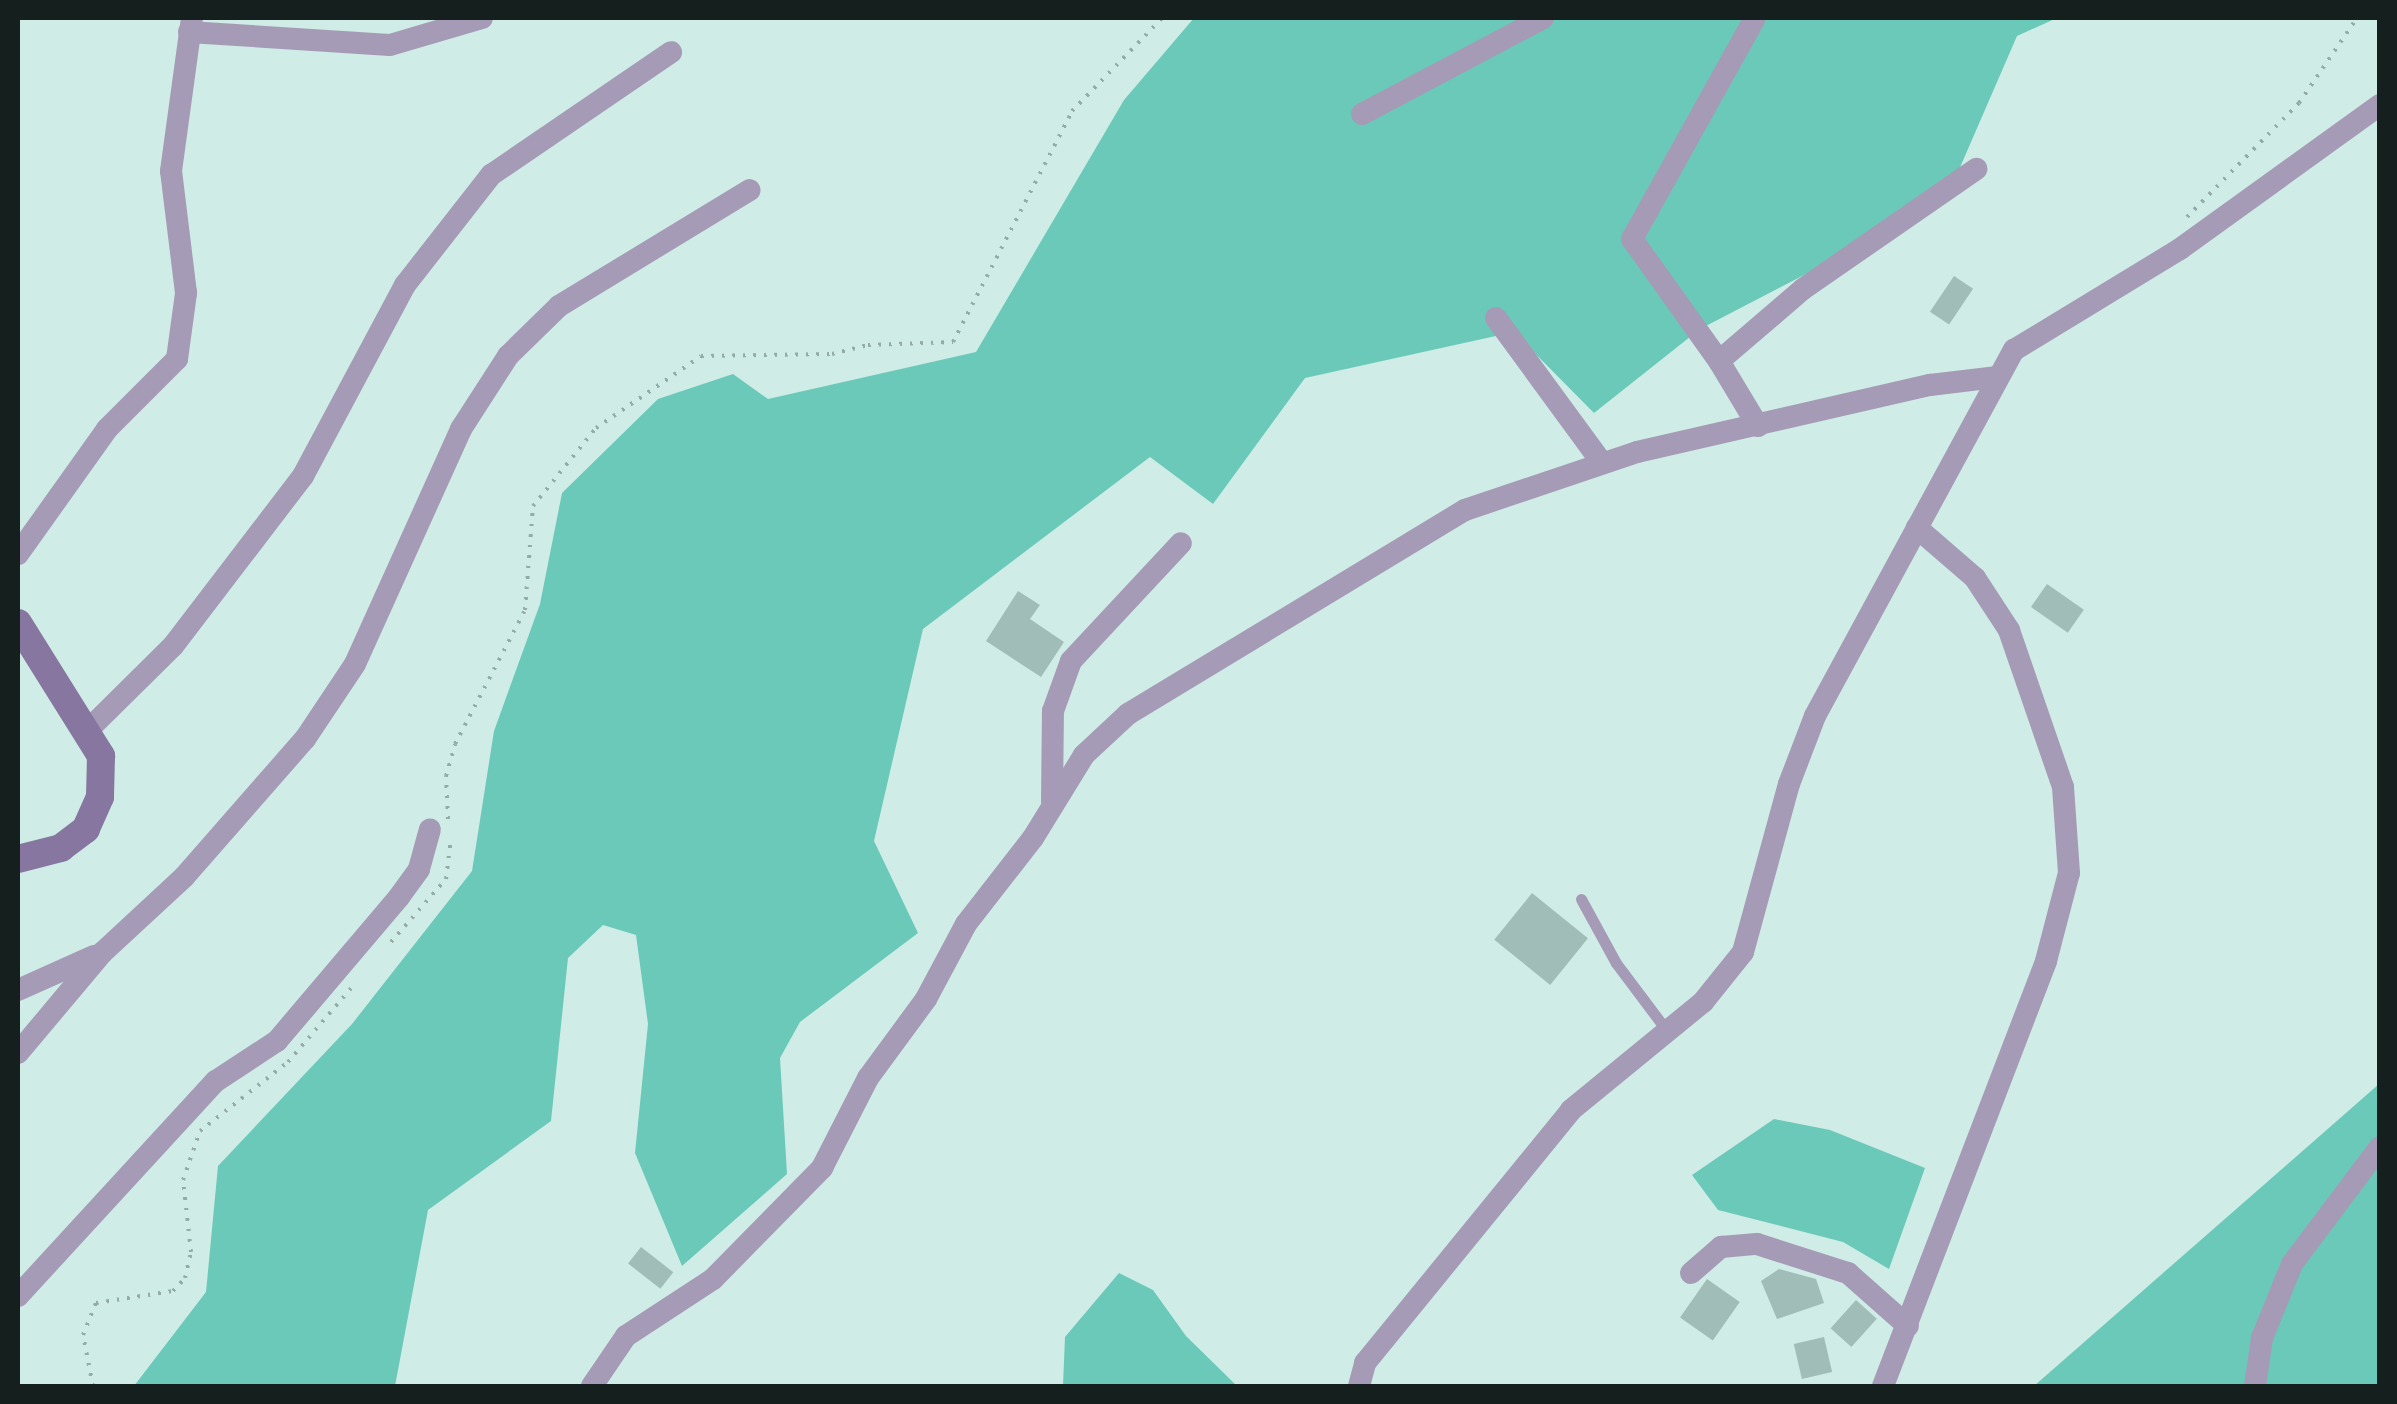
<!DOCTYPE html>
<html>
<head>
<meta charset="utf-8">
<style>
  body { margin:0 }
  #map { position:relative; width:2397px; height:1404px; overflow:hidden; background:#cfede6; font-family:Arial,sans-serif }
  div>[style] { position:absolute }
  .forest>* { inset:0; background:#6bc9b9 }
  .building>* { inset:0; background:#a1bdb7; transform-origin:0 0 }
  .path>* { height:4px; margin-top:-2px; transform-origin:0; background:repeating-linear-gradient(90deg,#94aba6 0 2.5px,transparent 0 10.5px) }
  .service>* { height:11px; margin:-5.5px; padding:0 5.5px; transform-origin:5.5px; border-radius:5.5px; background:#a69bb6 }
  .minor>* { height:22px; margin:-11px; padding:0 11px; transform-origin:11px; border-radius:11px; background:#a69bb6 }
  .secondary>* { height:28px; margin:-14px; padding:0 14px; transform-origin:14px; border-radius:14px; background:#87769f }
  span { translate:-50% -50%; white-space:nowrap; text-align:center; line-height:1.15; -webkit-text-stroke:10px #fff; paint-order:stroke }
  .frame { position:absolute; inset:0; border:20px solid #151f1d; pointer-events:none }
</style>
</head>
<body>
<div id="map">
  <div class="forest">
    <div style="clip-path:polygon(1194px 18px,2057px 18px,2017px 36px,1945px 202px,1700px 329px,1594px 413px,1514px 332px,1305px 378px,1213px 504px,1150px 457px,923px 629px,874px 841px,918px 933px,800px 1022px,780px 1058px,787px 1174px,682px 1266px,635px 1153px,648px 1024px,636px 935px,603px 925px,568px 958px,551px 1121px,428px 1210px,395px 1386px,134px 1386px,206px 1292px,218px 1166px,352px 1024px,472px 871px,494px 731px,540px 604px,562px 493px,658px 399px,733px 374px,768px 399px,976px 352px,1124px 100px)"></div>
    <div style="clip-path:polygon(2379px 1084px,2379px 1386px,2034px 1386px)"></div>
    <div style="clip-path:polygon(1774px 1119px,1830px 1130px,1925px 1168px,1889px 1269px,1843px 1242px,1718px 1210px,1692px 1175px)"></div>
    <div style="clip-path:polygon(1119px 1273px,1153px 1290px,1186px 1336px,1237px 1386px,1063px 1386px,1065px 1337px)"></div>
  </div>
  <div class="building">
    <div style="left:1954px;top:276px;width:23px;height:43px;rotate:34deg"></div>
    <div style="left:2047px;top:584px;width:45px;height:28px;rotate:35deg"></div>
    <div style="clip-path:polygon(1018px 591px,1040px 605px,1030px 619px,1064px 642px,1041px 677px,986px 641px)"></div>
    <div style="left:1532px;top:893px;width:72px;height:60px;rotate:39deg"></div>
    <div style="left:641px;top:1247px;width:41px;height:21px;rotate:38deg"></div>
    <div style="clip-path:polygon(1779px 1269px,1816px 1279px,1824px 1303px,1777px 1319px,1761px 1281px)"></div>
    <div style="left:1707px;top:1279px;width:40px;height:47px;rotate:35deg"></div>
    <div style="left:1856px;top:1300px;width:28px;height:38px;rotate:42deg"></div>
    <div style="left:1824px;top:1337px;width:36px;height:31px;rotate:77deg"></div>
  </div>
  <div class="path">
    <div style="left:2187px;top:217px;width:160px;rotate:-45.5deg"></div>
    <div style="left:2299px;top:103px;width:103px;rotate:-55.7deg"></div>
    <div style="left:448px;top:819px;width:43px;rotate:-92.7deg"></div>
    <div style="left:446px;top:776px;width:33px;rotate:-74deg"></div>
    <div style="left:455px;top:744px;width:151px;rotate:-62.4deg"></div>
    <div style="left:525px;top:610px;width:104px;rotate:-85.6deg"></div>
    <div style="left:533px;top:506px;width:100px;rotate:-51.1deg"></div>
    <div style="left:596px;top:428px;width:127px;rotate:-34.4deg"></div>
    <div style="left:701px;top:356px;width:131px;rotate:-0.9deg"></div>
    <div style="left:832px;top:354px;width:37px;rotate:-14deg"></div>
    <div style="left:868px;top:345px;width:85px;rotate:-2deg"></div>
    <div style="left:953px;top:342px;width:260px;rotate:-62.7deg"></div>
    <div style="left:1072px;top:111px;width:129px;rotate:-45.9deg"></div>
    <div style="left:391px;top:942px;width:84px;rotate:-48.9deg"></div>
    <div style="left:446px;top:879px;width:41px;rotate:-83deg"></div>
    <div style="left:93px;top:1386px;width:52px;rotate:-101.1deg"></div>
    <div style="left:83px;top:1335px;width:35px;rotate:-68deg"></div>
    <div style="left:96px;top:1303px;width:78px;rotate:-8.9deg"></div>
    <div style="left:173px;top:1291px;width:18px;rotate:-47deg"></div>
    <div style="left:185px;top:1278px;width:27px;rotate:-77deg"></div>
    <div style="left:191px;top:1252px;width:72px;rotate:-96.3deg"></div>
    <div style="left:183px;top:1180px;width:52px;rotate:-70.9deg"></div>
    <div style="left:200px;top:1131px;width:112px;rotate:-38.1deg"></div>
    <div style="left:288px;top:1062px;width:99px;rotate:-49.5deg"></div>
  </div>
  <div class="service">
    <div style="left:1581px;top:899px;width:73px;rotate:61.3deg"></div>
    <div style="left:1616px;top:963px;width:85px;rotate:53.1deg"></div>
  </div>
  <div class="minor">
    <div style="left:189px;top:32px;width:201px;rotate:3.7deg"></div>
    <div style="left:390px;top:45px;width:96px;rotate:-16.4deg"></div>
    <div style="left:1362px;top:114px;width:205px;rotate:-27.9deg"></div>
    <div style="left:1496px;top:318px;width:180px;rotate:53.8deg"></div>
    <div style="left:1719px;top:361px;width:150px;rotate:-125.5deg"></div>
    <div style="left:1632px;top:239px;width:253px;rotate:-60.9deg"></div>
    <div style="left:1758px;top:426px;width:76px;rotate:-121deg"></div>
    <div style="left:1719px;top:361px;width:111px;rotate:-40.6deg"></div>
    <div style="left:1803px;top:289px;width:211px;rotate:-34.7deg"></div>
    <div style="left:18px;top:554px;width:153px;rotate:-54.5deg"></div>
    <div style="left:107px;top:429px;width:99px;rotate:-45deg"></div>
    <div style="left:177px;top:359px;width:67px;rotate:-82.2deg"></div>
    <div style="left:186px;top:293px;width:123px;rotate:-97deg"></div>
    <div style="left:171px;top:171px;width:154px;rotate:-82.2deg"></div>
    <div style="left:87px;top:731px;width:121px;rotate:-44.7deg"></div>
    <div style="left:173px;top:646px;width:214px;rotate:-52.6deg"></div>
    <div style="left:303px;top:476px;width:217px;rotate:-61.9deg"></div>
    <div style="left:405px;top:285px;width:140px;rotate:-52deg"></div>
    <div style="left:491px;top:175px;width:218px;rotate:-34.3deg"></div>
    <div style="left:1052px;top:801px;width:90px;rotate:-89.4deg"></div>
    <div style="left:1053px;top:711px;width:53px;rotate:-70.2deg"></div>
    <div style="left:1071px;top:661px;width:161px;rotate:-47deg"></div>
    <div style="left:18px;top:990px;width:83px;rotate:-24.1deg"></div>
    <div style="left:18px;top:1053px;width:131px;rotate:-50deg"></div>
    <div style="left:102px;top:953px;width:112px;rotate:-42.8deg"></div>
    <div style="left:184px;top:877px;width:184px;rotate:-48.8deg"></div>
    <div style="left:305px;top:739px;width:90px;rotate:-56.3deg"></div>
    <div style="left:355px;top:664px;width:258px;rotate:-65.7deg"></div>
    <div style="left:461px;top:429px;width:87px;rotate:-57.2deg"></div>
    <div style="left:508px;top:356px;width:71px;rotate:-44.4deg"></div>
    <div style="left:559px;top:306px;width:223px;rotate:-31.3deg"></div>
    <div style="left:1691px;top:1273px;width:40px;rotate:-41deg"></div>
    <div style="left:1721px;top:1247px;width:36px;rotate:-5deg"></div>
    <div style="left:1757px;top:1244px;width:96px;rotate:17.7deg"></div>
    <div style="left:1848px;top:1273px;width:80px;rotate:41.5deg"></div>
    <div style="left:18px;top:1296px;width:292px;rotate:-47.4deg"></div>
    <div style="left:216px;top:1081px;width:73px;rotate:-33.3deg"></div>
    <div style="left:277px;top:1041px;width:189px;rotate:-49.7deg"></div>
    <div style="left:399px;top:897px;width:34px;rotate:-54deg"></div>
    <div style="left:419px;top:869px;width:41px;rotate:-74.6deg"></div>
    <div style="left:592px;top:1386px;width:60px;rotate:-55.8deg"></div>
    <div style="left:626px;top:1336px;width:104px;rotate:-33.2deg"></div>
    <div style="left:713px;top:1279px;width:156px;rotate:-45.5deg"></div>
    <div style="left:822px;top:1168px;width:101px;rotate:-62.9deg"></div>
    <div style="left:868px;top:1078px;width:98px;rotate:-53.7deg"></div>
    <div style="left:926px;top:999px;width:85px;rotate:-61.9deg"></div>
    <div style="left:966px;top:924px;width:109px;rotate:-52.1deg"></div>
    <div style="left:1033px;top:838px;width:97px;rotate:-58.4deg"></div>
    <div style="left:1084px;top:755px;width:60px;rotate:-43deg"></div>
    <div style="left:1128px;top:714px;width:394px;rotate:-31.2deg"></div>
    <div style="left:1465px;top:510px;width:182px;rotate:-18.6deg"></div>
    <div style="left:1637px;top:452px;width:301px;rotate:-12.9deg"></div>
    <div style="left:1930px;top:385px;width:66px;rotate:-6.9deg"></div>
    <div style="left:1359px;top:1386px;width:24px;rotate:-75deg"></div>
    <div style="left:1365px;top:1363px;width:326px;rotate:-50.8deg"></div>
    <div style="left:1571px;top:1110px;width:171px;rotate:-39.3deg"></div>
    <div style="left:1703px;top:1002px;width:64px;rotate:-51.3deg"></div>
    <div style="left:1743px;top:952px;width:174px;rotate:-74.7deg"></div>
    <div style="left:1789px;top:784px;width:73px;rotate:-69.1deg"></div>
    <div style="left:1815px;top:716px;width:417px;rotate:-61.5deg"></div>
    <div style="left:2014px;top:350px;width:194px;rotate:-31.3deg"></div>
    <div style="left:2180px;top:249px;width:246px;rotate:-35.8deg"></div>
    <div style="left:1883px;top:1386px;width:455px;rotate:-69deg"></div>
    <div style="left:2046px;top:961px;width:91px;rotate:-75.4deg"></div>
    <div style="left:2069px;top:873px;width:86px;rotate:-94deg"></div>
    <div style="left:2063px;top:787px;width:166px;rotate:-109deg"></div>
    <div style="left:2009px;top:630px;width:62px;rotate:-123.2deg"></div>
    <div style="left:1975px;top:578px;width:77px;rotate:-139.2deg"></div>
    <div style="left:2255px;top:1386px;width:49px;rotate:-81.7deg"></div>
    <div style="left:2262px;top:1338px;width:80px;rotate:-67.9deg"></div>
    <div style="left:2292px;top:1264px;width:146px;rotate:-53.1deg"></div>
  </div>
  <div class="secondary">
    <div style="left:18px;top:623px;width:157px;rotate:58deg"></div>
    <div style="left:101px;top:756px;width:41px;rotate:91.4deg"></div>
    <div style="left:100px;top:797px;width:35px;rotate:114deg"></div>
    <div style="left:86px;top:829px;width:31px;rotate:143deg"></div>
    <div style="left:61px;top:848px;width:44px;rotate:165.7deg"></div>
  </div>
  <div class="frame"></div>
</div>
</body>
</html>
